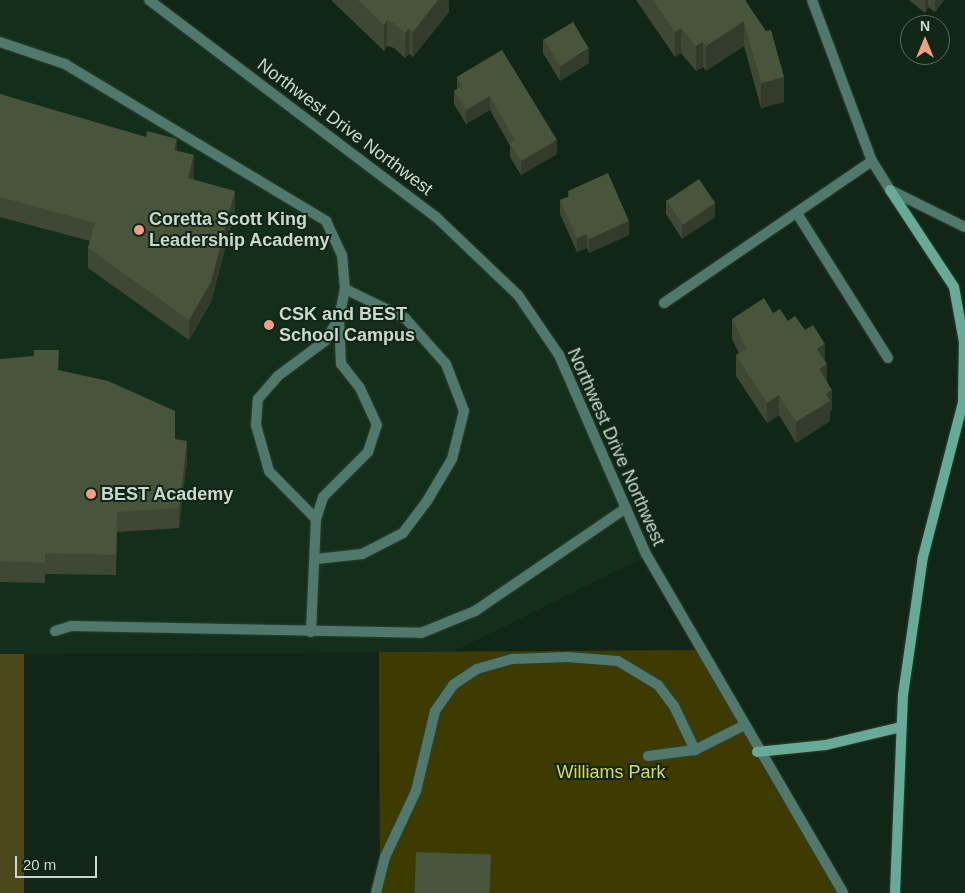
<!DOCTYPE html>
<html>
<head>
<meta charset="utf-8">
<style>
  body { margin:0 }
  #map { position:relative; width:965px; height:893px; overflow:hidden; background:#112617; font-family:Arial,sans-serif }
  div>[style] { position:absolute }
  .built>* { inset:0; background:#132f1b }
  .green>* { inset:0; background:#3e3b00 }
  .forest>* { inset:0; background:#4b491b; transform-origin:0 0 }
  .roads { filter:drop-shadow(0 0 1px #2f4234) drop-shadow(0 0 1px #2f4234) }
  .service>* { height:10px; margin:-5px; padding:0 5px; transform-origin:5px; border-radius:5px; background:#50786c }
  .minor>* { height:10px; margin:-5px; padding:0 5px; transform-origin:5px; border-radius:5px; background:#50786c }
  .tertiary>* { height:10px; margin:-5px; padding:0 5px; transform-origin:5px; border-radius:5px; background:#50786c }
  .secondary>* { height:10px; margin:-5px; padding:0 5px; transform-origin:5px; border-radius:5px; background:#67aa97 }
  .wall>* { inset:0; background:#3f4834 }
  .shaded-wall>* { inset:0; background:#333b2b }
  .building>* { inset:0; background:#49543d; transform-origin:0 0 }
  .dots>* { width:14px; height:14px; translate:-50% -50%; box-sizing:border-box; border:2px solid #112617; border-radius:50% }
  span { translate:-50% -50%; white-space:nowrap; text-align:center; line-height:1.15; -webkit-text-stroke:4px #112617; paint-order:stroke }
  .street-label { font-size:18px; color:#cbd8cd }
  .poi-label { font-size:18px; color:#cbd8cd; font-weight:700 }
  .left { translate:0 -50%; text-align:left }
  .park-label { font-size:18px; color:#ded863 }
  .north { position:absolute; left:900px; top:15px; width:50px; height:50px; box-sizing:border-box; background:#112617; border:1px solid #5b6d60; border-radius:50%; rotate:0deg; font-size:14px; font-weight:700; line-height:20px; text-align:center; color:#cbd8cd }
  .north::after { content:''; display:block; margin:auto; width:18px; height:22px; background:#f39f85; clip-path:polygon(50% 0,100% 100%,50% 72%,0 100%) }
  .scale { position:absolute; left:15px; top:856px; width:82px; height:22px; box-sizing:border-box; border:2px solid #cbd8cd; border-top:0; padding-left:6px; font-size:15px; line-height:18px; white-space:nowrap; color:#cbd8cd; -webkit-text-stroke:4px #112617; paint-order:stroke }
</style>
</head>
<body>
<div id="map">
  <div class="built">
    <div style="clip-path:polygon(0 0,149px 0,435px 216px,518px 295px,559px 355px,645px 557px,452px 652px,0 654px)"></div>
  </div>
  <div class="green">
    <div style="clip-path:polygon(696px 650px,843px 893px,380px 893px,379px 652px)"></div>
  </div>
  <div class="forest">
    <div style="left:0;top:654px;width:24px;height:239px"></div>
  </div>
  <div class="roads">
    <div class="service">
      <div style="left:0;top:42px;width:69px;rotate:18.7deg"></div>
      <div style="left:65px;top:64px;width:305px;rotate:31deg"></div>
      <div style="left:326px;top:221px;width:38px;rotate:65deg"></div>
      <div style="left:342px;top:255px;width:34px;rotate:85deg"></div>
      <div style="left:345px;top:289px;width:67px;rotate:25.8deg"></div>
      <div style="left:405px;top:318px;width:62px;rotate:48.3deg"></div>
      <div style="left:446px;top:364px;width:50px;rotate:69deg"></div>
      <div style="left:464px;top:411px;width:49px;rotate:104deg"></div>
      <div style="left:452px;top:459px;width:49px;rotate:120.8deg"></div>
      <div style="left:427px;top:501px;width:40px;rotate:127deg"></div>
      <div style="left:403px;top:533px;width:46px;rotate:152.9deg"></div>
      <div style="left:362px;top:554px;width:46px;rotate:173.8deg"></div>
      <div style="left:316px;top:519px;width:67px;rotate:-134.4deg"></div>
      <div style="left:269px;top:471px;width:48px;rotate:-105.8deg"></div>
      <div style="left:256px;top:425px;width:26px;rotate:-86deg"></div>
      <div style="left:258px;top:399px;width:30px;rotate:-49deg"></div>
      <div style="left:278px;top:376px;width:59px;rotate:-36.7deg"></div>
      <div style="left:325px;top:341px;width:26px;rotate:-58deg"></div>
      <div style="left:339px;top:319px;width:31px;rotate:-79deg"></div>
      <div style="left:55px;top:631px;width:17px;rotate:-17deg"></div>
      <div style="left:71px;top:626px;width:350px;rotate:1.1deg"></div>
      <div style="left:421px;top:633px;width:58px;rotate:-22.2deg"></div>
      <div style="left:475px;top:611px;width:183px;rotate:-34.3deg"></div>
      <div style="left:311px;top:632px;width:113px;rotate:-87.5deg"></div>
      <div style="left:316px;top:519px;width:23px;rotate:-72deg"></div>
      <div style="left:323px;top:497px;width:64px;rotate:-45deg"></div>
      <div style="left:368px;top:452px;width:28px;rotate:-72deg"></div>
      <div style="left:377px;top:425px;width:41px;rotate:-114.7deg"></div>
      <div style="left:360px;top:388px;width:31px;rotate:-128deg"></div>
      <div style="left:341px;top:364px;width:45px;rotate:-92.5deg"></div>
      <div style="left:648px;top:756px;width:47px;rotate:-7.3deg"></div>
      <div style="left:695px;top:750px;width:54px;rotate:-26.6deg"></div>
      <div style="left:376px;top:893px;width:37px;rotate:-76deg"></div>
      <div style="left:385px;top:857px;width:73px;rotate:-64.8deg"></div>
      <div style="left:416px;top:791px;width:82px;rotate:-76.6deg"></div>
      <div style="left:435px;top:711px;width:32px;rotate:-55deg"></div>
      <div style="left:453px;top:685px;width:29px;rotate:-34deg"></div>
      <div style="left:477px;top:669px;width:37px;rotate:-16deg"></div>
      <div style="left:513px;top:659px;width:55px;rotate:-2.1deg"></div>
      <div style="left:568px;top:657px;width:50px;rotate:4.6deg"></div>
      <div style="left:618px;top:661px;width:47px;rotate:31deg"></div>
      <div style="left:658px;top:685px;width:26px;rotate:53deg"></div>
      <div style="left:674px;top:706px;width:49px;rotate:64.5deg"></div>
    </div>
    <div class="minor">
      <div style="left:812px;top:0;width:172px;rotate:69.6deg"></div>
      <div style="left:872px;top:161px;width:34px;rotate:58deg"></div>
      <div style="left:890px;top:190px;width:84px;rotate:26.3deg"></div>
      <div style="left:798px;top:215px;width:169px;rotate:57.8deg"></div>
      <div style="left:664px;top:303px;width:252px;rotate:-34.3deg"></div>
    </div>
    <div class="tertiary">
      <div style="left:149px;top:0;width:358px;rotate:37.1deg"></div>
      <div style="left:435px;top:216px;width:115px;rotate:43.6deg"></div>
      <div style="left:518px;top:295px;width:73px;rotate:55.7deg"></div>
      <div style="left:559px;top:355px;width:217px;rotate:66.4deg"></div>
      <div style="left:646px;top:554px;width:392px;rotate:59.8deg"></div>
    </div>
    <div class="secondary">
      <div style="left:890px;top:190px;width:116px;rotate:56.6deg"></div>
      <div style="left:954px;top:287px;width:56px;rotate:79.7deg"></div>
      <div style="left:964px;top:342px;width:58px;rotate:91deg"></div>
      <div style="left:757px;top:752px;width:69px;rotate:-5.8deg"></div>
      <div style="left:826px;top:745px;width:77px;rotate:-13.5deg"></div>
      <div style="left:895px;top:893px;width:198px;rotate:-87.7deg"></div>
      <div style="left:903px;top:695px;width:139px;rotate:-81.8deg"></div>
      <div style="left:923px;top:557px;width:167px;rotate:-75.5deg"></div>
    </div>
  </div>
  <div class="wall">
    <div style="clip-path:polygon(331px 0,449px 0,449px 12px,413px 57px,409px 54px,405px 58px,394px 48px,387px 46px,384px 51px)"></div>
    <div style="clip-path:polygon(636px 0,746px 0,746px 3px,784px 102px,761px 108px,744px 46px,706px 71px,703px 67px,696px 71px,681px 53px,675px 57px)"></div>
    <div style="clip-path:polygon(909px 0,944px 0,935px 12px,928px 7px,925px 13px)"></div>
    <div style="clip-path:polygon(543px 39px,589px 63px,560px 81px,543px 53px)"></div>
    <div style="clip-path:polygon(502px 50px,557px 154px,521px 175px,510px 157px,510px 146px,490px 110px,466px 124px,454px 104px,454px 91px,457px 89px,457px 77px)"></div>
    <div style="clip-path:polygon(0 94px,177px 150px,194px 175px,193px 179px,235px 211px,211px 302px,189px 340px,88px 268px,88px 248px,90px 241px,0 217px)"></div>
    <div style="clip-path:polygon(568px 191px,629px 235px,589px 253px,587px 248px,577px 252px,560px 214px,560px 200px,568px 197px)"></div>
    <div style="clip-path:polygon(666px 200px,715px 217px,682px 239px,666px 214px)"></div>
    <div style="clip-path:polygon(773px 313px,788px 321px,825px 362px,827px 381px,832px 410px,830px 411px,830px 421px,796px 443px,779px 415px,767px 423px,736px 376px,736px 355px,739px 353px,732px 339px,732px 319px)"></div>
    <div style="clip-path:polygon(0 359px,59px 370px,175px 439px,187px 461px,179px 528px,117px 532px,116px 575px,45px 574px,45px 583px,0 582px)"></div>
  </div>
  <div class="shaded-wall">
    <div style="clip-path:polygon(438px 0,449px 0,449px 12px,413px 57px,413px 32px)"></div>
    <div style="clip-path:polygon(925px 0,928px 0,928px 7px,925px 13px)"></div>
    <div style="clip-path:polygon(935px 0,944px 0,935px 12px)"></div>
    <div style="clip-path:polygon(387px 20px,387px 46px,384px 51px,384px 25px)"></div>
    <div style="clip-path:polygon(744px 21px,744px 46px,706px 71px,706px 46px)"></div>
    <div style="clip-path:polygon(409px 28px,409px 54px,405px 58px,405px 33px)"></div>
    <div style="clip-path:polygon(681px 28px,681px 53px,675px 57px,675px 32px)"></div>
    <div style="clip-path:polygon(703px 42px,703px 67px,696px 71px,696px 46px)"></div>
    <div style="clip-path:polygon(589px 49px,589px 63px,560px 81px,560px 67px)"></div>
    <div style="clip-path:polygon(784px 77px,784px 102px,761px 108px,761px 83px)"></div>
    <div style="clip-path:polygon(490px 96px,490px 110px,466px 124px,466px 110px)"></div>
    <div style="clip-path:polygon(177px 139px,177px 159px,174px 150px)"></div>
    <div style="clip-path:polygon(557px 140px,557px 154px,521px 175px,521px 161px)"></div>
    <div style="clip-path:polygon(194px 155px,194px 175px,188px 198px,188px 178px)"></div>
    <div style="clip-path:polygon(235px 191px,235px 211px,211px 302px,189px 340px,189px 320px)"></div>
    <div style="clip-path:polygon(715px 203px,715px 217px,682px 239px,682px 225px)"></div>
    <div style="clip-path:polygon(629px 221px,629px 235px,589px 253px,589px 239px)"></div>
    <div style="clip-path:polygon(587px 234px,587px 248px,577px 252px,577px 238px)"></div>
    <div style="clip-path:polygon(825px 344px,825px 364px,817px 349px)"></div>
    <div style="clip-path:polygon(827px 364px,827px 384px,819px 369px)"></div>
    <div style="clip-path:polygon(832px 390px,832px 410px,830px 411px,830px 421px,796px 443px,796px 422px,826px 394px)"></div>
    <div style="clip-path:polygon(779px 395px,779px 415px,767px 423px,767px 403px)"></div>
    <div style="clip-path:polygon(187px 441px,187px 461px,179px 528px,179px 508px)"></div>
  </div>
  <div class="building">
    <div style="clip-path:polygon(358px 0,438px 0,413px 32px,409px 28px,405px 33px,394px 23px,387px 20px,384px 25px)"></div>
    <div style="clip-path:polygon(653px 0,745px 0,766px 31px,771px 30px,784px 77px,761px 83px,744px 21px,706px 46px,703px 42px,696px 46px,681px 28px,675px 32px)"></div>
    <div style="left:573px;top:22px;width:31px;height:34px;rotate:59deg"></div>
    <div style="clip-path:polygon(502px 50px,557px 140px,521px 161px,510px 143px,515px 140px,490px 96px,466px 110px,454px 91px,462px 86px,457px 77px)"></div>
    <div style="clip-path:polygon(0 94px,146px 137px,147px 131px,177px 139px,174px 150px,194px 155px,188px 178px,235px 191px,211px 282px,189px 320px,88px 248px,95px 223px,0 197px)"></div>
    <div style="clip-path:polygon(608px 173px,629px 221px,589px 239px,587px 234px,577px 238px,560px 200px,570px 196px,568px 191px)"></div>
    <div style="left:699px;top:179px;width:29px;height:39px;rotate:56deg"></div>
    <div style="clip-path:polygon(764px 298px,773px 313px,780px 309px,788px 321px,795px 316px,805px 330px,813px 325px,825px 344px,817px 349px,827px 364px,819px 369px,832px 390px,826px 394px,830px 401px,796px 422px,779px 395px,767px 403px,736px 355px,747px 349px,732px 319px)"></div>
    <div style="clip-path:polygon(34px 350px,59px 350px,58px 370px,108px 381px,175px 411px,175px 439px,187px 441px,179px 508px,117px 512px,116px 555px,45px 553px,45px 563px,0 561px,0 359px,34px 356px)"></div>
    <div style="left:416px;top:852px;width:75px;height:41px;rotate:2deg"></div>
  </div>
  <div class="dots">
    <div style="left:139px;top:230px;background:#f39f85"></div>
    <div style="left:269px;top:325px;background:#f39f85"></div>
    <div style="left:91px;top:494px;background:#f39f85"></div>
  </div>
  <div class="street-label">
    <span style="left:345px;top:127px;rotate:37deg">Northwest Drive Northwest</span>
    <span style="left:616px;top:447px;rotate:66deg">Northwest Drive Northwest</span>
  </div>
  <div class="poi-label">
    <span class="left" style="left:149px;top:230px">Coretta Scott King<br>Leadership Academy</span>
    <span class="left" style="left:279px;top:325px">CSK and BEST<br>School Campus</span>
    <span class="left" style="left:101px;top:494px">BEST Academy</span>
  </div>
  <div class="park-label">
    <span style="left:611px;top:772px">Williams Park</span>
  </div>
  <div class="north">N</div>
  <div class="scale">20 m</div>
</div>
</body>
</html>
